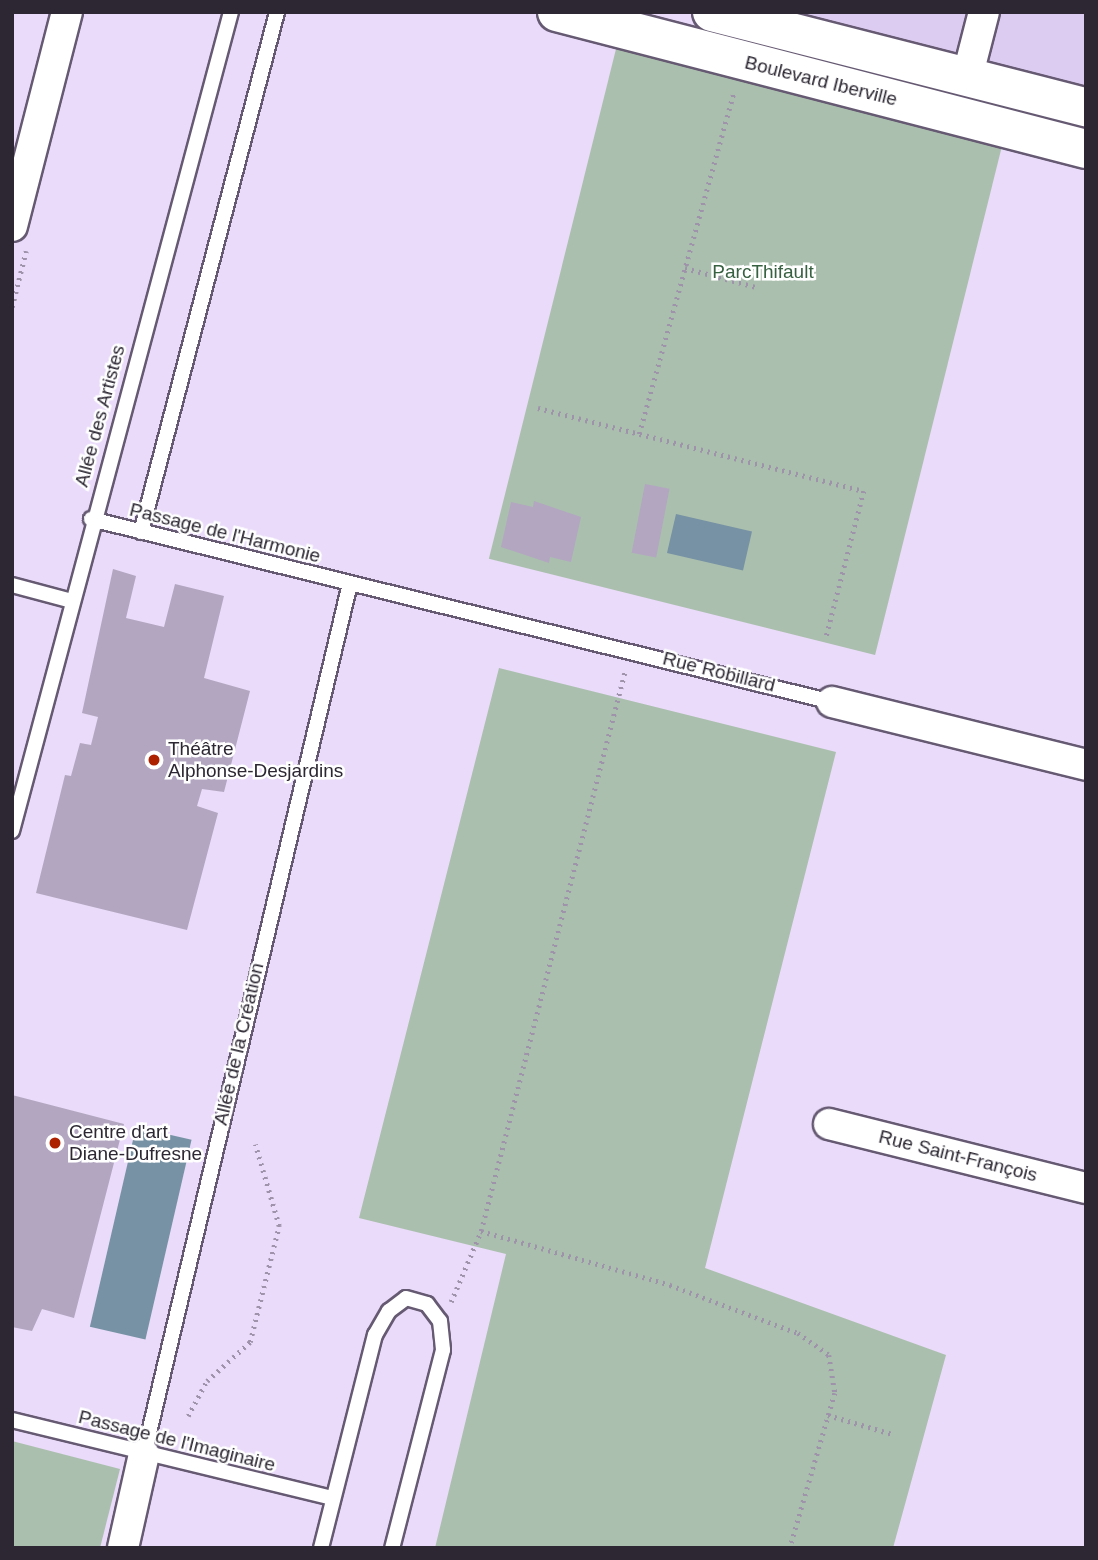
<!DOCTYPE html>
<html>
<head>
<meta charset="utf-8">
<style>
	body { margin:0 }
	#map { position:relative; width:1098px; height:1560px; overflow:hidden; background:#e9dbf9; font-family:Helvetica,sans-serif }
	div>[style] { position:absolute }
	.built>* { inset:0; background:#ddccf1 }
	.green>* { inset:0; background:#abbfae; transform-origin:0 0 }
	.water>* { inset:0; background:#7692a4; transform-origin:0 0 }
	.building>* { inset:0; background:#b2a6c1; transform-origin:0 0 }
	.path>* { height:4.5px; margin-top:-2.25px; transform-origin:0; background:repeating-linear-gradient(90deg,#9e93aa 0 2px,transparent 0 7px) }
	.roads { filter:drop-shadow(2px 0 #665a73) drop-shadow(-2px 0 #665a73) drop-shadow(0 2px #665a73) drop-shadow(0 -2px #665a73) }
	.lane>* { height:14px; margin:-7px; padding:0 7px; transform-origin:7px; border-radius:7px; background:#fff }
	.street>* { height:30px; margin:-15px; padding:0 15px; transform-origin:15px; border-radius:15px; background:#fff }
	.secondary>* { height:38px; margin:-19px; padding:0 19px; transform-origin:19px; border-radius:19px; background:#fff }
	.dots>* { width:19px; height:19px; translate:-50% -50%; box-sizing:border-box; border:4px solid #fff; border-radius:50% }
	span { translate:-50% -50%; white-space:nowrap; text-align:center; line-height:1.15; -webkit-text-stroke:5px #fff; paint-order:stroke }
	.street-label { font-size:19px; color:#2c2732 }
	.park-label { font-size:19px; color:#376141 }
	.poi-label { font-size:19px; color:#2c2732 }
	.left { translate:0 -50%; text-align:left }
	.frame { position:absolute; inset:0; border:14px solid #2c2732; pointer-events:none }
</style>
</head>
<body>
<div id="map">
	<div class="built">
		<div style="clip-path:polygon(708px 12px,1086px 12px,1086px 107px)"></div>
	</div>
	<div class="green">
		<div style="left:621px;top:29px;width:398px;height:546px;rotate:14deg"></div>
		<div style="clip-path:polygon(499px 668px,836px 752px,705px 1268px,946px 1355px,893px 1548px,435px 1548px,506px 1254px,359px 1218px)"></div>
		<div style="clip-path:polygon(12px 1441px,120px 1469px,100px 1548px,12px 1548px)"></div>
	</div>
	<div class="water">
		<div style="left:676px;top:514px;width:78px;height:40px;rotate:13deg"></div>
		<div style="left:136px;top:1127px;width:57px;height:205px;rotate:13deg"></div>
	</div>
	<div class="building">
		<div style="left:645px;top:484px;width:25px;height:70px;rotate:11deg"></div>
		<div style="clip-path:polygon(534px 501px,581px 517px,571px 562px,550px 557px,549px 563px,501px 547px,511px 502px,533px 507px)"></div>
		<div style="clip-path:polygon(113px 569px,136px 576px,126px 618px,164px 627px,175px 584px,224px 596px,204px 678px,250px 691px,224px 792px,202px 789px,197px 806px,218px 813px,187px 930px,36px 893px,65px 775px,71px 776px,80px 743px,91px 745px,98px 717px,82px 713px)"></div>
		<div style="clip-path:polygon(12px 1095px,124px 1124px,74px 1318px,42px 1309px,32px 1331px,12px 1327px)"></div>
	</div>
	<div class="path">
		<div style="left:685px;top:268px;width:73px;rotate:15deg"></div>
		<div style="left:12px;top:307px;width:58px;rotate:-76deg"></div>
		<div style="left:538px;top:408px;width:336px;rotate:14.3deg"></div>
		<div style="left:864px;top:491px;width:152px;rotate:104.5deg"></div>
		<div style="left:639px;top:434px;width:356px;rotate:-74.5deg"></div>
		<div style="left:481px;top:1231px;width:197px;rotate:15.9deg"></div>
		<div style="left:670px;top:1285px;width:137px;rotate:20.6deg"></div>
		<div style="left:798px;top:1333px;width:38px;rotate:35deg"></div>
		<div style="left:829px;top:1355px;width:38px;rotate:81deg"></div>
		<div style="left:835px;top:1393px;width:161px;rotate:106.2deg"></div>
		<div style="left:451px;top:1302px;width:77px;rotate:-67.1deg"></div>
		<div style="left:481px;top:1231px;width:578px;rotate:-75.58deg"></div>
		<div style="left:828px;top:1415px;width:67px;rotate:16.5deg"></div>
		<div style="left:188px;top:1416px;width:40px;rotate:-62deg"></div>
		<div style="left:207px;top:1381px;width:58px;rotate:-42.2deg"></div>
		<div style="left:250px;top:1342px;width:120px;rotate:-76deg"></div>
		<div style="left:279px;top:1226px;width:85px;rotate:-106.3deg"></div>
	</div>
	<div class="roads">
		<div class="lane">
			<div style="left:91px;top:519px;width:763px;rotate:13.87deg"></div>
			<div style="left:141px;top:532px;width:537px;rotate:-75.34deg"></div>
			<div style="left:12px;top:585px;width:62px;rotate:14.9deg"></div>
			<div style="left:12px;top:831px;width:848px;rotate:-75.03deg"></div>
			<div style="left:12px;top:1420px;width:330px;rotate:13.7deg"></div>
			<div style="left:144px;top:1454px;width:895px;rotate:-76.69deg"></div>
			<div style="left:321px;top:1548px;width:220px;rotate:-75.8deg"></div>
			<div style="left:375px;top:1335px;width:28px;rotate:-60deg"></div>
			<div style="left:389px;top:1311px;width:21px;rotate:-37deg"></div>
			<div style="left:406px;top:1298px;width:22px;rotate:16deg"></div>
			<div style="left:427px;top:1304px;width:21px;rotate:53deg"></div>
			<div style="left:440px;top:1321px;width:29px;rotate:84deg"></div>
			<div style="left:443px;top:1350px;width:204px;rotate:104.4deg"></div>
		</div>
		<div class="street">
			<div style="left:967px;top:78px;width:68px;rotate:-75.6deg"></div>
			<div style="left:12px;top:226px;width:221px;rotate:-75.6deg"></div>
			<div style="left:832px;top:702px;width:262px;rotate:13.9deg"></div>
			<div style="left:829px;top:1124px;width:265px;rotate:14deg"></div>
			<div style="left:123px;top:1548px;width:96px;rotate:-77.4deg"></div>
		</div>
		<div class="secondary">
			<div style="left:557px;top:12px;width:546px;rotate:14.52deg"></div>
			<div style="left:712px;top:12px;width:386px;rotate:14.3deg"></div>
		</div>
	</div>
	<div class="dots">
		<div style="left:154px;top:760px;background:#ad2000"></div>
		<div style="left:55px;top:1143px;background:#ad2000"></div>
	</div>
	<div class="street-label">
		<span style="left:821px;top:81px;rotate:14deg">Boulevard Iberville</span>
		<span style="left:100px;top:416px;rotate:-75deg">Allée des Artistes</span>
		<span style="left:225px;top:533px;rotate:14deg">Passage de l'Harmonie</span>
		<span style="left:719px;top:672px;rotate:14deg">Rue Robillard</span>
		<span style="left:239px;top:1044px;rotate:-77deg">Allée de la Création</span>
		<span style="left:958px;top:1156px;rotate:14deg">Rue Saint-François</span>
		<span style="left:177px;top:1441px;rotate:14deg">Passage de l'Imaginaire</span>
	</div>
	<div class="park-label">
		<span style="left:763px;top:272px">ParcThifault</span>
	</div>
	<div class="poi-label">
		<span class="left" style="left:168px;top:760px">Théâtre<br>Alphonse-Desjardins</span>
		<span class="left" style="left:69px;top:1143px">Centre d'art<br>Diane-Dufresne</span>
	</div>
	<div class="frame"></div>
</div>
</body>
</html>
